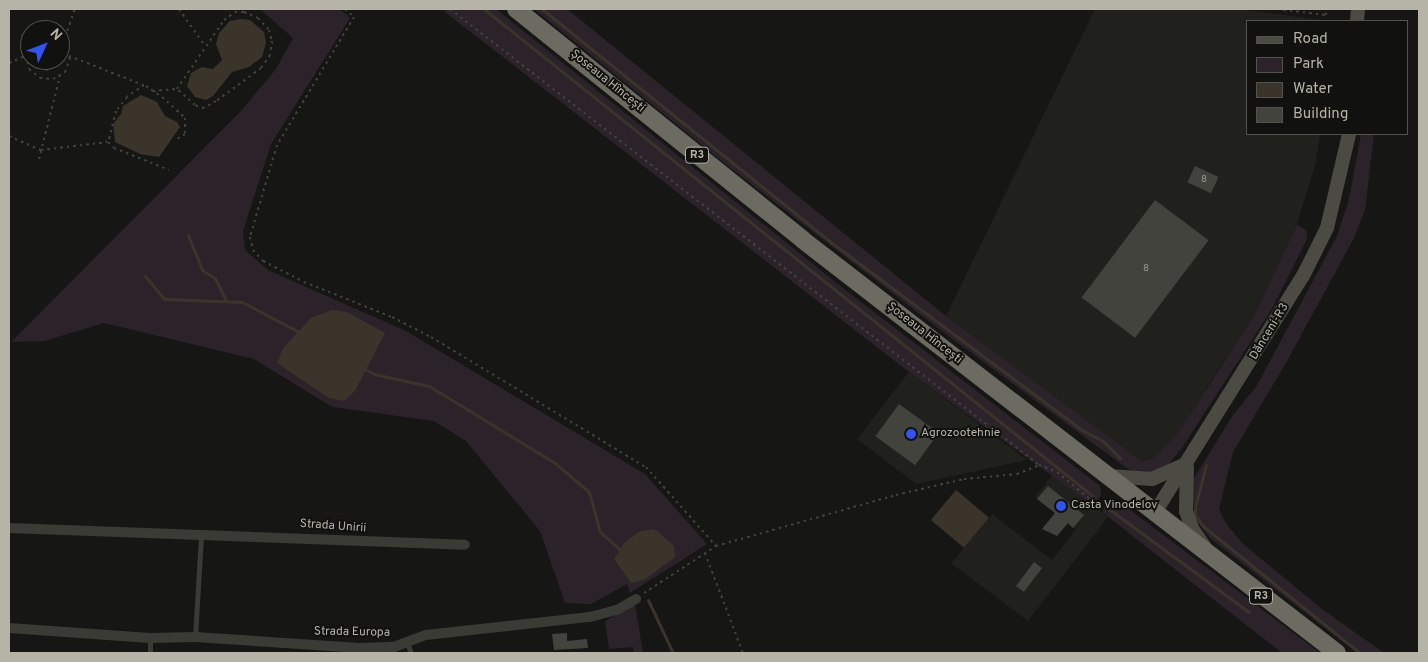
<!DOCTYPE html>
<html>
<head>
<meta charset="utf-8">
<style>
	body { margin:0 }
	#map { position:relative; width:1428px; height:662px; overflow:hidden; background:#161614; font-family:Overpass,sans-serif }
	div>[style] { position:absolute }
	.built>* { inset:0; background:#20201d }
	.green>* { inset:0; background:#2b2329 }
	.water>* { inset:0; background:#3a342b; transform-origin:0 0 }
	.stream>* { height:3px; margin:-1.5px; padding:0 1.5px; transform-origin:1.5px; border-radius:1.5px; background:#3a342b }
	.building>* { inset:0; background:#43433e; transform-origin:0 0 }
	.path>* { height:2px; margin-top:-1px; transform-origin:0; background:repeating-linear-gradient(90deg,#42413b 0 2.5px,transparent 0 6.5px) }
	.lane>* { height:5px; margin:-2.5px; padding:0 2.5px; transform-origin:2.5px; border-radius:2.5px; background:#3b3b35 }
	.street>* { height:10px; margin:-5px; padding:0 5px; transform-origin:5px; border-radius:5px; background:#3b3b35 }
	.secondary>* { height:14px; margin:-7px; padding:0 7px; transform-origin:7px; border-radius:7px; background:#4b4b43 }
	.highway>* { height:18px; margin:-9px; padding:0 9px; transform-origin:9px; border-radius:9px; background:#6c6b61 }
	.dots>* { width:14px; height:14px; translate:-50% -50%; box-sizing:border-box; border:2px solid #11110f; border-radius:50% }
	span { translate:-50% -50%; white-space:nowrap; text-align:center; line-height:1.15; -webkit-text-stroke:4px #11110f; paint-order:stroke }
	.number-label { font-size:10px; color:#99988c }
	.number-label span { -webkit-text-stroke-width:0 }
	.shield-label span { padding:1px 4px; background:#11110f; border:1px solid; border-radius:4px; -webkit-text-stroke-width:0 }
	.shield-label { font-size:11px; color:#b6b4a6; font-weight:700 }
	.street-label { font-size:12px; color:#b6b4a6 }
	.poi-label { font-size:12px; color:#b6b4a6 }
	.left { translate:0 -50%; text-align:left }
	.frame { position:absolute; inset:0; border:10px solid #b6b4a6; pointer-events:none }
	.legend { position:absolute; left:1246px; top:20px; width:162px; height:115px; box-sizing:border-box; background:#11110f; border:1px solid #53524b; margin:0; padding:6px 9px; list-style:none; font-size:15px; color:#b6b4a6 }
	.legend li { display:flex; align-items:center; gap:10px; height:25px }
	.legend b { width:25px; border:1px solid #53524b }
	.north { position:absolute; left:20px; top:20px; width:50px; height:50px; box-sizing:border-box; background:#11110f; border:1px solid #53524b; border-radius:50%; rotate:47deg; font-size:14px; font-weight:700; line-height:20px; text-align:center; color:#b6b4a6 }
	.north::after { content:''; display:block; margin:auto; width:18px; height:22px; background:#3253f0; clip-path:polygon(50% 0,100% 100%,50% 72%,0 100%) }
</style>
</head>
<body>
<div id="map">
	<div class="built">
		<div style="clip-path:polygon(1095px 9px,1237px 9px,1329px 21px,1247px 21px,1247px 134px,1320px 134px,1316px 162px,1293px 237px,1255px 314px,1176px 435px,1154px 458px,1142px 461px,946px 316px)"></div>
		<div style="clip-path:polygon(909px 372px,1027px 460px,916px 484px,857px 439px)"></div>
		<div style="clip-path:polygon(1053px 474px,1108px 517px,1028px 621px,951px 563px,964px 548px,931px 520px,956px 490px,989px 518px,992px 514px,1052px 560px,1076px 529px,1035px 497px)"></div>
	</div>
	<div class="green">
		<div style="clip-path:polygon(260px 9px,340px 9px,350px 18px,271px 144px,243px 231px,245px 250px,268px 270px,406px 331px,645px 474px,707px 544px,630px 593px,627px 584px,591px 604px,565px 603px,540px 531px,466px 441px,434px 421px,332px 407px,254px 359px,104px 323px,44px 341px,11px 342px,240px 112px,276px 69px,293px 38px)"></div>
		<div style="clip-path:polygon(441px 9px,496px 9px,839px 285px,1100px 486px,1101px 495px,1094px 506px,909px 372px)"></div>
		<div style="clip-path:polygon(534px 9px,567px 9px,946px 316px,1142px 461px,1154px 458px,1176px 435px,1221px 367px,1255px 314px,1297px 225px,1306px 230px,1307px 239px,1272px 309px,1182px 448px,1168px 465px,1154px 472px,1139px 474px,1125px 467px,939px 329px,729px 167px)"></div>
		<div style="clip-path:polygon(1361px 134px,1374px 134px,1365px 210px,1354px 238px,1287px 361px,1233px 452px,1219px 509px,1225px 522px,1242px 543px,1322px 609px,1384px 653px,1357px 653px,1210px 538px,1198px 523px,1192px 497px,1194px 478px,1233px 415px,1256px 387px,1337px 236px,1349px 199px)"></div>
		<div style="clip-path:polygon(1109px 500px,1117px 500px,1320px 653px,1282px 653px,1102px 512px)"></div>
		<div style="clip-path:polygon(635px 604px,643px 653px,634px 653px,633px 647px,609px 649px,605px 621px)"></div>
	</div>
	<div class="water">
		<div style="clip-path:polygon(241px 19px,250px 20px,264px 32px,266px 43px,262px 57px,249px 67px,232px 72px,213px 96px,206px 100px,195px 97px,187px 86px,191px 73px,202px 67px,213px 69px,222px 60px,216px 44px,219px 33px,230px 21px)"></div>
		<div style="clip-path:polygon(141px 95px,157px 102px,165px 116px,177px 122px,180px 127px,159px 157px,140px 154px,115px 142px,113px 124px,121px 114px,123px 106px)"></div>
		<div style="clip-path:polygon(332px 310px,347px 312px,385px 333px,355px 391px,344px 401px,329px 398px,277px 363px,283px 348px,311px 318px)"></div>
		<div style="left:956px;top:490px;width:43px;height:39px;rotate:40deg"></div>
		<div style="clip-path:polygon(655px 529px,674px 546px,675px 557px,644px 580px,631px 583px,614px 559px,624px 543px,640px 531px)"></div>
	</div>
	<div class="stream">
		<div style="left:484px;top:9px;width:781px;rotate:38.66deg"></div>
		<div style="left:542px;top:9px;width:373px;rotate:38.9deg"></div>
		<div style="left:832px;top:243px;width:312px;rotate:36.8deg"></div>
		<div style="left:1082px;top:430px;width:24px;rotate:28deg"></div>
		<div style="left:1103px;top:441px;width:24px;rotate:45deg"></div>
		<div style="left:188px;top:235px;width:38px;rotate:68deg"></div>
		<div style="left:202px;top:270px;width:15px;rotate:32deg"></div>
		<div style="left:215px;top:278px;width:25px;rotate:64deg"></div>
		<div style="left:145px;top:276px;width:30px;rotate:50deg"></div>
		<div style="left:164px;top:299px;width:78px;rotate:2.2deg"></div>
		<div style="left:242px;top:302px;width:67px;rotate:27.7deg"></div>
		<div style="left:363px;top:368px;width:13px;rotate:29deg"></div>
		<div style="left:374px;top:374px;width:56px;rotate:12.3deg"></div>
		<div style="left:429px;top:386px;width:148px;rotate:31.4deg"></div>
		<div style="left:555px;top:463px;width:45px;rotate:40.5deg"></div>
		<div style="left:589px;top:492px;width:41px;rotate:74.6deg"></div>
		<div style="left:600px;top:532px;width:29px;rotate:41deg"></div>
		<div style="left:1206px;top:465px;width:43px;rotate:104.7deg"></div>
		<div style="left:1195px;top:507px;width:8px;rotate:90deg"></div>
		<div style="left:1195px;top:515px;width:14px;rotate:54deg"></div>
		<div style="left:1203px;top:526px;width:202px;rotate:39deg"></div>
		<div style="left:1105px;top:506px;width:179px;rotate:36.4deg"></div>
		<div style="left:648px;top:600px;width:59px;rotate:64.7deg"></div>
	</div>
	<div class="building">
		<div style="clip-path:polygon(30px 60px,66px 60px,47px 71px)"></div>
		<div style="left:1195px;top:166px;width:26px;height:18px;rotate:25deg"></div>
		<div style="left:1155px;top:200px;width:67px;height:122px;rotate:37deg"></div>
		<div style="left:899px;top:404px;width:49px;height:40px;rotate:36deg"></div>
		<div style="clip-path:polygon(1048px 486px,1084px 515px,1073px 528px,1068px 523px,1057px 536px,1042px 529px,1055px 513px,1037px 499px)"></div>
		<div style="left:1034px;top:562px;width:10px;height:30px;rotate:37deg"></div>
		<div style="clip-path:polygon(567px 633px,567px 641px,587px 639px,588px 648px,554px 650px,552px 634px)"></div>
	</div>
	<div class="path">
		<div style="left:179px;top:9px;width:45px;rotate:54.9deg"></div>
		<div style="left:345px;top:9px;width:12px;rotate:42deg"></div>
		<div style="left:354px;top:17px;width:149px;rotate:121deg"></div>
		<div style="left:277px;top:145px;width:96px;rotate:106.4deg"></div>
		<div style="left:250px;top:237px;width:13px;rotate:77deg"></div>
		<div style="left:253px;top:250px;width:15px;rotate:48deg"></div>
		<div style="left:263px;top:261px;width:46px;rotate:27.1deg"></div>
		<div style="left:304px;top:282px;width:95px;rotate:21.7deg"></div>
		<div style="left:392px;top:317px;width:44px;rotate:27.1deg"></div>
		<div style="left:431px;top:337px;width:251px;rotate:31.2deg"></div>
		<div style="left:646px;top:467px;width:106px;rotate:48.5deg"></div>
		<div style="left:450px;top:9px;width:745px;rotate:37.75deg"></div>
		<div style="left:1039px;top:465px;width:19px;rotate:21deg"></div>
		<div style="left:1057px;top:472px;width:53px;rotate:39.7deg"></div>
		<div style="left:1277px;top:9px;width:49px;rotate:7deg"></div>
		<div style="left:1326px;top:15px;width:6px;rotate:-81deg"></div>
		<div style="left:63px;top:43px;width:36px;rotate:-71deg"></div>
		<div style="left:30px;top:46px;width:9px;rotate:108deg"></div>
		<div style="left:27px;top:55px;width:14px;rotate:82deg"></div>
		<div style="left:29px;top:69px;width:14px;rotate:39deg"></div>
		<div style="left:40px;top:78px;width:13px;rotate:4deg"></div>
		<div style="left:53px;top:79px;width:14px;rotate:-30deg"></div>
		<div style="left:65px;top:72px;width:14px;rotate:-69deg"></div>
		<div style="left:70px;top:59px;width:21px;rotate:-118deg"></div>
		<div style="left:69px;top:56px;width:83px;rotate:21.3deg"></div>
		<div style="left:146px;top:86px;width:19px;rotate:35deg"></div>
		<div style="left:162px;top:97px;width:31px;rotate:42deg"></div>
		<div style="left:185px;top:118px;width:16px;rotate:90deg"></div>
		<div style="left:185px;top:134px;width:9px;rotate:148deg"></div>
		<div style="left:9px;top:63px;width:20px;rotate:-24deg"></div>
		<div style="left:144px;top:85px;width:21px;rotate:145deg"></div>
		<div style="left:127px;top:97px;width:18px;rotate:128deg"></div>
		<div style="left:116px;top:111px;width:32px;rotate:104deg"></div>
		<div style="left:108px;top:142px;width:8px;rotate:45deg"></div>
		<div style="left:114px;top:148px;width:59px;rotate:21.8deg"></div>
		<div style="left:153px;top:91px;width:24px;rotate:-5deg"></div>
		<div style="left:177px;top:89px;width:83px;rotate:-55.7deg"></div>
		<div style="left:224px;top:20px;width:14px;rotate:-36deg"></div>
		<div style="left:235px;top:12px;width:9px"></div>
		<div style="left:244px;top:12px;width:15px;rotate:23deg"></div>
		<div style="left:258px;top:18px;width:16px;rotate:47deg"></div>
		<div style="left:269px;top:30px;width:11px;rotate:75deg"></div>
		<div style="left:272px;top:41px;width:14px;rotate:98deg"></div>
		<div style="left:270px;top:55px;width:16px;rotate:125deg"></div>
		<div style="left:261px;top:68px;width:56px;rotate:143.7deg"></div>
		<div style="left:216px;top:101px;width:14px;rotate:150deg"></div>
		<div style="left:204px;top:108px;width:9px;rotate:-162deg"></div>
		<div style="left:195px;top:105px;width:24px;rotate:-138deg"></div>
		<div style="left:9px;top:136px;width:35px;rotate:24deg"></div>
		<div style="left:41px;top:150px;width:67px;rotate:-6.8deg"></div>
		<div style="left:39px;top:159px;width:86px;rotate:-75.8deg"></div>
		<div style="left:705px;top:553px;width:107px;rotate:69.2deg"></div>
		<div style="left:644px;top:593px;width:86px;rotate:-33.1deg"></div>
		<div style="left:716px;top:546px;width:187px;rotate:-15.8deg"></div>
		<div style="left:896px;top:495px;width:70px;rotate:-13.2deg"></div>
		<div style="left:964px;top:479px;width:53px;rotate:-5.4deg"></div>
		<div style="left:1017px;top:474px;width:24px;rotate:-22deg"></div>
	</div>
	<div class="lane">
		<div style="left:195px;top:637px;width:100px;rotate:-86.6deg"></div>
		<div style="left:407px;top:643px;width:11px;rotate:68deg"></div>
		<div style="left:150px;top:653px;width:15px;rotate:-90deg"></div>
	</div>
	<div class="street">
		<div style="left:9px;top:528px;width:456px;rotate:2.1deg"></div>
		<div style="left:9px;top:628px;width:141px;rotate:4.1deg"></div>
		<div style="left:150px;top:638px;width:45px;rotate:-1.3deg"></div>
		<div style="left:195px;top:637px;width:165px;rotate:3.8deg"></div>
		<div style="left:360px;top:648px;width:34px;rotate:-2deg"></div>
		<div style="left:394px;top:647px;width:34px;rotate:-21deg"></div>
		<div style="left:426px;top:635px;width:165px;rotate:-6.3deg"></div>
		<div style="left:590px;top:617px;width:28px;rotate:-15deg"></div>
		<div style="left:617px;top:610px;width:22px;rotate:-30deg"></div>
	</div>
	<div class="secondary">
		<div style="left:1357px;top:21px;width:12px;rotate:-85deg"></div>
		<div style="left:1187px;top:466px;width:45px;rotate:91.3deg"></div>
		<div style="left:1186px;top:511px;width:20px;rotate:70deg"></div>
		<div style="left:1193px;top:530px;width:21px;rotate:55deg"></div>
		<div style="left:1110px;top:476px;width:42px;rotate:4.1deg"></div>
		<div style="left:1152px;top:479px;width:36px;rotate:-24deg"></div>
		<div style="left:1154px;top:514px;width:281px;rotate:-58deg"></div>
		<div style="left:1303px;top:276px;width:54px;rotate:-63.4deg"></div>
		<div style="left:1327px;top:228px;width:97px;rotate:-76.8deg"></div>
	</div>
	<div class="highway">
		<div style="left:516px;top:9px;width:368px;rotate:38.8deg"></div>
		<div style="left:803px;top:240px;width:675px;rotate:37.72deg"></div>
	</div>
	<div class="dots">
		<div style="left:911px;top:434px;background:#3253f0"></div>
		<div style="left:1061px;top:506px;background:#3253f0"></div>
	</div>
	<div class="number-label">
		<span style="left:1204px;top:180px">8</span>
		<span style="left:1146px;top:269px">8</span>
	</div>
	<div class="shield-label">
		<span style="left:697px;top:155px">R3</span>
		<span style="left:1261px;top:596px">R3</span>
	</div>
	<div class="street-label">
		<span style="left:607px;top:82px;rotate:39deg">Șoseaua Hîncești</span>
		<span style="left:1270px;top:332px;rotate:-59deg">Dănceni-R3</span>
		<span style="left:924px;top:334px;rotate:38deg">Șoseaua Hîncești</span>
		<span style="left:333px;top:527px;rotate:4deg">Strada Unirii</span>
		<span style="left:352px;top:633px;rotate:1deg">Strada Europa</span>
	</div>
	<div class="poi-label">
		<span class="left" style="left:921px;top:434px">Agrozootehnie</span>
		<span class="left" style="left:1071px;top:506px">Casta Vinodelov</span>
	</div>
	<div class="frame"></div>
	<ul class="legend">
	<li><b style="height:6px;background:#4b4b43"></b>Road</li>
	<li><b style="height:14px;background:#2b2329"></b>Park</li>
	<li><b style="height:14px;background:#3a342b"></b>Water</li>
	<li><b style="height:14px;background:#43433e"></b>Building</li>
	</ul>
	<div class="north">N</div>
</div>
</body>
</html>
